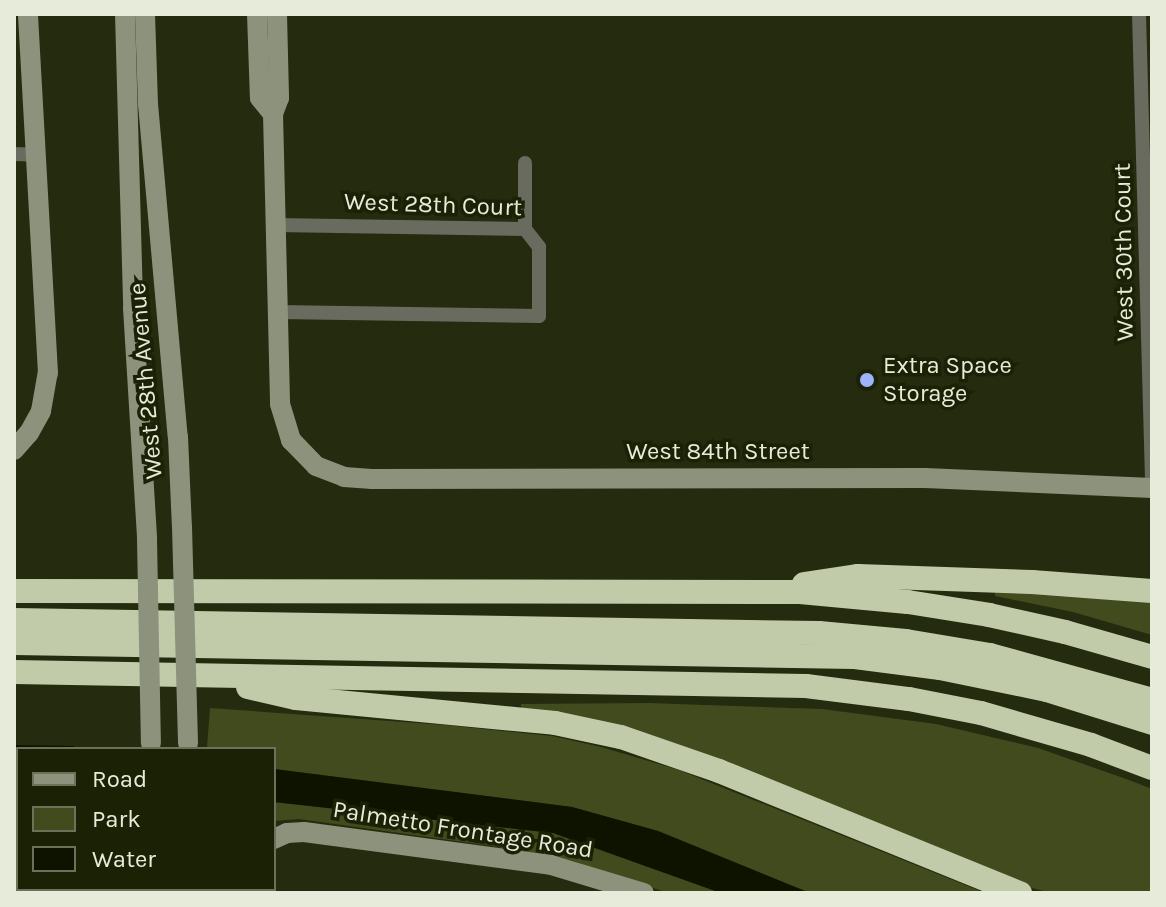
<!DOCTYPE html>
<html>
<head>
<meta charset="utf-8">
<style>
	body { margin:0 }
	#map { position:relative; width:1166px; height:907px; overflow:hidden; background:#242b0e; font-family:Karla,sans-serif }
	div>[style] { position:absolute }
	.green>* { inset:0; background:#424b1d }
	.water>* { inset:0; background:#0e1300 }
	.street>* { height:14px; margin:-7px; padding:0 7px; transform-origin:7px; border-radius:7px; background:#686b5e }
	.secondary>* { height:20px; margin:-10px; padding:0 10px; transform-origin:10px; border-radius:10px; background:#8c927c }
	.highway>* { height:24px; margin:-12px; padding:0 12px; transform-origin:12px; border-radius:12px; background:#c1cba9 }
	.secondary-bridge>* { height:20px; margin:-10px; padding:0 10px; transform-origin:10px; border-radius:10px; background:#8c927c }
	.dots>* { width:22px; height:22px; translate:-50% -50%; box-sizing:border-box; border:4px solid #1b2105; border-radius:50% }
	span { translate:-50% -50%; white-space:nowrap; text-align:center; line-height:1.15; -webkit-text-stroke:7px #1b2105; paint-order:stroke }
	.street-label { font-size:24px; color:#e6ebda }
	.poi-label { font-size:24px; color:#e6ebda }
	.left { translate:0 -50%; text-align:left }
	.frame { position:absolute; inset:0; border:16px solid #e6ebda; pointer-events:none }
	.legend { position:absolute; left:16px; top:747px; width:260px; height:144px; box-sizing:border-box; background:#1b2105; border:2px solid #6c725a; margin:0; padding:10px 14px; list-style:none; font-size:24px; color:#e6ebda }
	.legend li { display:flex; align-items:center; gap:16px; height:40px }
	.legend b { width:40px; border:2px solid #6c725a }
</style>
</head>
<body>
<div id="map">
	<div class="green">
		<div style="clip-path:polygon(995px 589px,1152px 602px,1152px 635px,1073px 612px,995px 596px)"></div>
		<div style="clip-path:polygon(648px 703px,822px 709px,936px 724px,1038px 748px,1129px 780px,1152px 789px,1152px 893px,1051px 893px,1021px 885px,521px 709px,521px 704px)"></div>
		<div style="clip-path:polygon(210px 708px,445px 725px,552px 736px,601px 747px,679px 770px,985px 893px,810px 893px,658px 831px,572px 807px,274px 769px,274px 749px,207px 747px)"></div>
		<div style="clip-path:polygon(274px 802px,553px 833px,721px 893px,668px 893px,570px 860px,492px 846px,299px 819px,274px 821px)"></div>
	</div>
	<div class="water">
		<div style="clip-path:polygon(14px 745px,73px 746px,79px 749px,18px 749px,18px 786px,14px 786px)"></div>
		<div style="clip-path:polygon(274px 769px,572px 807px,658px 831px,810px 893px,721px 893px,553px 833px,274px 802px)"></div>
	</div>
	<div class="street">
		<div style="left:1139px;top:14px;width:474px;rotate:88.4deg"></div>
		<div style="left:14px;top:154px;width:23px;rotate:2deg"></div>
		<div style="left:276px;top:225px;width:249px;rotate:0.9deg"></div>
		<div style="left:525px;top:229px;width:23px;rotate:52deg"></div>
		<div style="left:539px;top:247px;width:69px;rotate:90deg"></div>
		<div style="left:539px;top:316px;width:261px;rotate:-179.1deg"></div>
		<div style="left:525px;top:229px;width:66px;rotate:-90deg"></div>
		<div style="left:14px;top:811px;width:4px"></div>
		<div style="left:63px;top:889px;width:4px;rotate:90deg"></div>
	</div>
	<div class="secondary">
		<div style="left:125px;top:14px;width:294px;rotate:88.4deg"></div>
		<div style="left:133px;top:308px;width:231px;rotate:86.5deg"></div>
		<div style="left:145px;top:14px;width:90px;rotate:88.1deg"></div>
		<div style="left:148px;top:104px;width:334px;rotate:84.9deg"></div>
		<div style="left:178px;top:437px;width:90px;rotate:87.5deg"></div>
		<div style="left:257px;top:14px;width:84px;rotate:88deg"></div>
		<div style="left:260px;top:98px;width:21px;rotate:51deg"></div>
		<div style="left:277px;top:14px;width:84px;rotate:88.6deg"></div>
		<div style="left:279px;top:98px;width:17px;rotate:111deg"></div>
		<div style="left:273px;top:114px;width:290px;rotate:88.6deg"></div>
		<div style="left:280px;top:404px;width:38px;rotate:73deg"></div>
		<div style="left:291px;top:440px;width:36px;rotate:46deg"></div>
		<div style="left:316px;top:466px;width:30px;rotate:21deg"></div>
		<div style="left:344px;top:477px;width:28px;rotate:4deg"></div>
		<div style="left:372px;top:479px;width:553px;rotate:-0.1deg"></div>
		<div style="left:925px;top:478px;width:227px;rotate:2.5deg"></div>
		<div style="left:14px;top:450px;width:23px;rotate:-49deg"></div>
		<div style="left:29px;top:433px;width:25px;rotate:-61deg"></div>
		<div style="left:41px;top:411px;width:39px;rotate:-80deg"></div>
		<div style="left:48px;top:373px;width:360px;rotate:-93.2deg"></div>
		<div style="left:274px;top:839px;width:14px;rotate:-25deg"></div>
		<div style="left:287px;top:833px;width:17px;rotate:-3deg"></div>
		<div style="left:304px;top:832px;width:249px;rotate:7.6deg"></div>
		<div style="left:551px;top:865px;width:97px;rotate:16.8deg"></div>
		<div style="left:155px;top:889px;width:4px;rotate:90deg"></div>
		<div style="left:191px;top:889px;width:4px;rotate:90deg"></div>
		<div style="left:262px;top:889px;width:4px;rotate:76deg"></div>
	</div>
	<div class="highway">
		<div style="left:804px;top:584px;width:55px;rotate:-8.4deg"></div>
		<div style="left:858px;top:576px;width:174px;rotate:2deg"></div>
		<div style="left:1032px;top:582px;width:120px;rotate:4.3deg"></div>
		<div style="left:14px;top:591px;width:786px;rotate:0.07deg"></div>
		<div style="left:800px;top:592px;width:108px;rotate:5.3deg"></div>
		<div style="left:908px;top:602px;width:82px;rotate:9.1deg"></div>
		<div style="left:989px;top:615px;width:78px;rotate:12.6deg"></div>
		<div style="left:1065px;top:632px;width:91px;rotate:16deg"></div>
		<div style="left:14px;top:620px;width:805px;rotate:0.93deg"></div>
		<div style="left:819px;top:633px;width:87px;rotate:5.3deg"></div>
		<div style="left:906px;top:641px;width:85px;rotate:9.5deg"></div>
		<div style="left:990px;top:655px;width:168px;rotate:15.5deg"></div>
		<div style="left:14px;top:643px;width:841px;rotate:0.95deg"></div>
		<div style="left:855px;top:657px;width:86px;rotate:7.4deg"></div>
		<div style="left:940px;top:668px;width:109px;rotate:11.6deg"></div>
		<div style="left:1047px;top:690px;width:110px;rotate:17.4deg"></div>
		<div style="left:14px;top:672px;width:792px;rotate:1.01deg"></div>
		<div style="left:806px;top:686px;width:104px;rotate:7.2deg"></div>
		<div style="left:909px;top:699px;width:73px;rotate:11deg"></div>
		<div style="left:981px;top:713px;width:115px;rotate:16.2deg"></div>
		<div style="left:1091px;top:745px;width:65px;rotate:20.7deg"></div>
		<div style="left:248px;top:687px;width:49px;rotate:12.9deg"></div>
		<div style="left:296px;top:698px;width:260px;rotate:5.5deg"></div>
		<div style="left:555px;top:723px;width:67px;rotate:12deg"></div>
		<div style="left:621px;top:737px;width:104px;rotate:19.1deg"></div>
		<div style="left:719px;top:771px;width:325px;rotate:22.1deg"></div>
	</div>
	<div class="secondary-bridge">
		<div style="left:182px;top:527px;width:216px;rotate:88.4deg"></div>
		<div style="left:147px;top:539px;width:204px;rotate:88.9deg"></div>
	</div>
	<div class="dots">
		<div style="left:867px;top:380px;background:#9cb4fd"></div>
	</div>
	<div class="street-label">
		<span style="left:433px;top:205px;rotate:2deg">West 28th Court</span>
		<span style="left:1124px;top:252px;rotate:-91deg">West 30th Court</span>
		<span style="left:146px;top:381px;rotate:-95deg">West 28th Avenue</span>
		<span style="left:718px;top:452px">West 84th Street</span>
		<span style="left:463px;top:830px;rotate:9deg">Palmetto Frontage Road</span>
	</div>
	<div class="poi-label">
		<span class="left" style="left:883px;top:380px">Extra Space<br>Storage</span>
	</div>
	<div class="frame"></div>
	<ul class="legend">
	<li><b style="height:10px;background:#8c927c"></b>Road</li>
	<li><b style="height:22px;background:#424b1d"></b>Park</li>
	<li><b style="height:22px;background:#0e1300"></b>Water</li>
	</ul>
</div>
</body>
</html>
